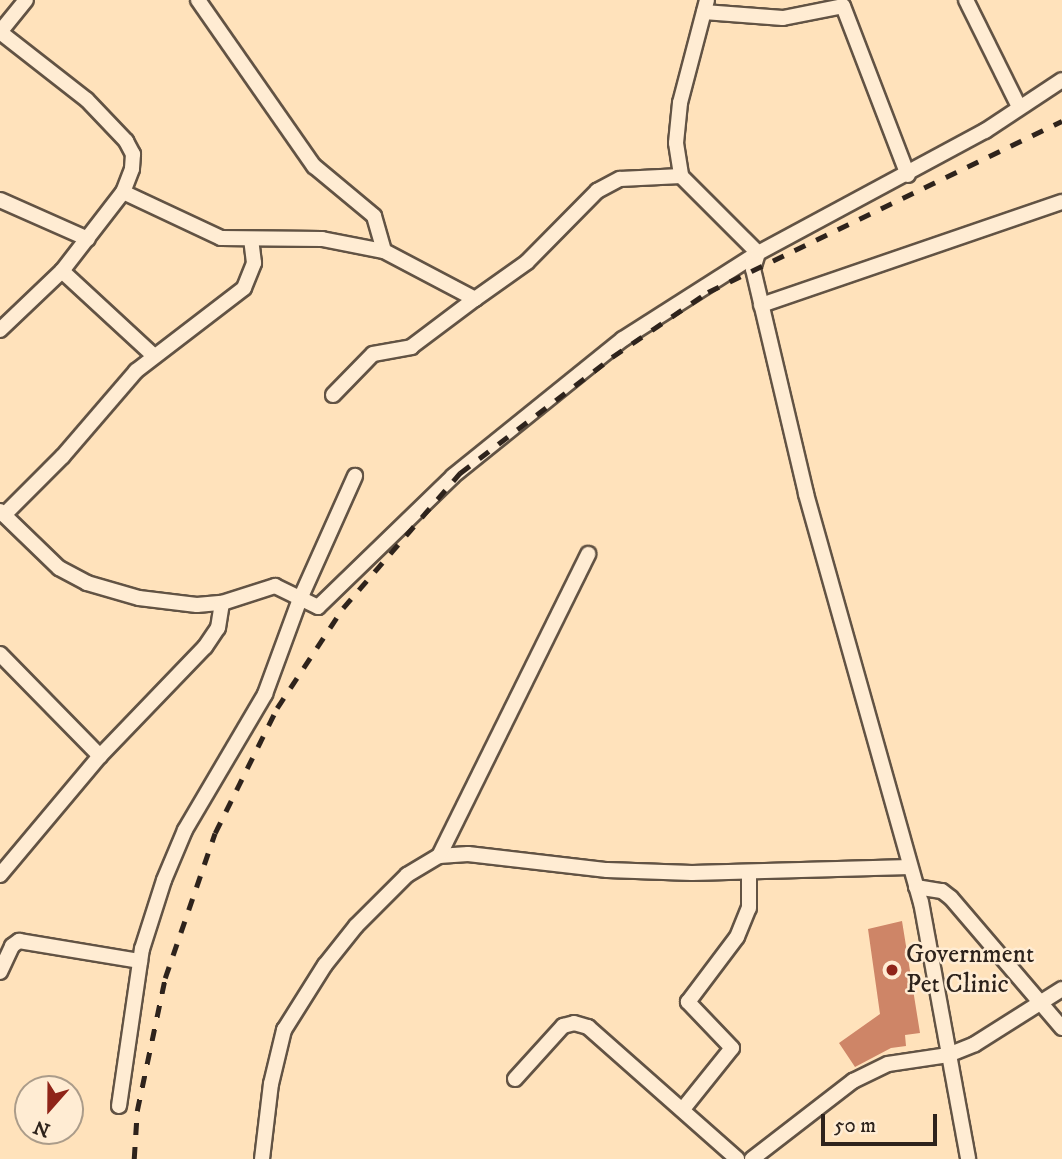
<!DOCTYPE html>
<html>
<head>
<meta charset="utf-8">
<style>
	body { margin:0 }
	#map { position:relative; width:1062px; height:1159px; overflow:hidden; background:#ffe2bb; font-family:"IM FELL DW Pica",serif }
	div>[style] { position:absolute }
	.building>* { inset:0; background:#ce8567 }
	.roads { filter:drop-shadow(2px 0 #625344) drop-shadow(-2px 0 #625344) drop-shadow(0 2px #625344) drop-shadow(0 -2px #625344) }
	.minor>* { height:14px; margin:-7px; padding:0 7px; transform-origin:7px; border-radius:7px; background:#ffecd3 }
	.rail>* { height:4.5px; margin-top:-2.25px; transform-origin:0; background:repeating-linear-gradient(90deg,#2e231c 0 12px,transparent 0 24px) }
	.dots>* { width:19px; height:19px; translate:-50% -50%; box-sizing:border-box; border:4px solid #ffecd3; border-radius:50% }
	span { translate:-50% -50%; white-space:nowrap; text-align:center; line-height:1.15; -webkit-text-stroke:5px #ffecd3; paint-order:stroke }
	.poi-label { font-size:26px; color:#2e231c }
	.left { translate:0 -50%; text-align:left }
	.north { position:absolute; left:14px; top:1075px; width:70px; height:70px; box-sizing:border-box; background:#ffecd3; border:2px solid #ab9c8a; border-radius:50%; rotate:201deg; font-size:19px; font-weight:700; line-height:28px; text-align:center; color:#2e231c }
	.north::after { content:''; display:block; margin:auto; width:24px; height:32px; background:#8f2418; clip-path:polygon(50% 0,100% 100%,50% 72%,0 100%) }
	.scale { position:absolute; left:821px; top:1114px; width:116px; height:32px; box-sizing:border-box; border:4px solid #2e231c; border-top:0; padding-left:9px; font-size:21px; line-height:24px; white-space:nowrap; color:#2e231c; -webkit-text-stroke:5px #ffecd3; paint-order:stroke }
</style>
</head>
<body>
<div id="map">
	<div class="building">
		<div style="clip-path:polygon(902px 921px,920px 1033px,905px 1035px,906px 1046px,891px 1048px,855px 1067px,839px 1043px,880px 1014px,868px 929px)"></div>
	</div>
	<div class="roads">
		<div class="minor">
			<div style="left:198px;top:0;width:203px;rotate:55.1deg"></div>
			<div style="left:314px;top:166px;width:78px;rotate:39.8deg"></div>
			<div style="left:374px;top:216px;width:36px;rotate:74deg"></div>
			<div style="left:707px;top:0;width:106px;rotate:104.7deg"></div>
			<div style="left:680px;top:103px;width:40px;rotate:95.7deg"></div>
			<div style="left:676px;top:143px;width:33px;rotate:81deg"></div>
			<div style="left:681px;top:176px;width:109px;rotate:45deg"></div>
			<div style="left:758px;top:253px;width:17px;rotate:107deg"></div>
			<div style="left:753px;top:269px;width:231px;rotate:76.7deg"></div>
			<div style="left:806px;top:494px;width:424px;rotate:74.3deg"></div>
			<div style="left:921px;top:902px;width:261px;rotate:79.6deg"></div>
			<div style="left:966px;top:0;width:119px;rotate:63.6deg"></div>
			<div style="left:704px;top:12px;width:79px;rotate:4.3deg"></div>
			<div style="left:783px;top:18px;width:61px;rotate:-11.3deg"></div>
			<div style="left:843px;top:6px;width:181px;rotate:69deg"></div>
			<div style="left:0;top:32px;width:110px;rotate:38deg"></div>
			<div style="left:87px;top:100px;width:57px;rotate:46.4deg"></div>
			<div style="left:126px;top:141px;width:15px;rotate:62deg"></div>
			<div style="left:133px;top:154px;width:15px;rotate:94deg"></div>
			<div style="left:132px;top:169px;width:25px;rotate:111deg"></div>
			<div style="left:0;top:32px;width:41px;rotate:-50.9deg"></div>
			<div style="left:0;top:200px;width:96px;rotate:23.9deg"></div>
			<div style="left:62px;top:271px;width:124px;rotate:42.7deg"></div>
			<div style="left:761px;top:305px;width:318px;rotate:-18.9deg"></div>
			<div style="left:0;top:330px;width:86px;rotate:-43.6deg"></div>
			<div style="left:62px;top:271px;width:100px;rotate:-52.3deg"></div>
			<div style="left:123px;top:192px;width:108px;rotate:25.1deg"></div>
			<div style="left:221px;top:238px;width:101px;rotate:0.6deg"></div>
			<div style="left:322px;top:239px;width:63px;rotate:11deg"></div>
			<div style="left:384px;top:251px;width:103px;rotate:27.8deg"></div>
			<div style="left:475px;top:299px;width:64px;rotate:-35.4deg"></div>
			<div style="left:527px;top:262px;width:100px;rotate:-45.4deg"></div>
			<div style="left:597px;top:191px;width:26px;rotate:-28deg"></div>
			<div style="left:620px;top:179px;width:61px;rotate:-2.8deg"></div>
			<div style="left:333px;top:395px;width:57px;rotate:-45.7deg"></div>
			<div style="left:373px;top:354px;width:39px;rotate:-10deg"></div>
			<div style="left:411px;top:347px;width:80px;rotate:-36.9deg"></div>
			<div style="left:0;top:511px;width:82px;rotate:44deg"></div>
			<div style="left:59px;top:568px;width:32px;rotate:28deg"></div>
			<div style="left:87px;top:583px;width:54px;rotate:16.1deg"></div>
			<div style="left:139px;top:598px;width:58px;rotate:6.9deg"></div>
			<div style="left:197px;top:605px;width:25px;rotate:-5deg"></div>
			<div style="left:222px;top:603px;width:56px;rotate:-17.8deg"></div>
			<div style="left:275px;top:586px;width:48px;rotate:26deg"></div>
			<div style="left:318px;top:607px;width:188px;rotate:-44.1deg"></div>
			<div style="left:453px;top:476px;width:218px;rotate:-38.9deg"></div>
			<div style="left:623px;top:339px;width:160px;rotate:-32.5deg"></div>
			<div style="left:758px;top:253px;width:258px;rotate:-28.3deg"></div>
			<div style="left:985px;top:131px;width:92px;rotate:-33.5deg"></div>
			<div style="left:4px;top:515px;width:83px;rotate:-45deg"></div>
			<div style="left:63px;top:456px;width:112px;rotate:-49.3deg"></div>
			<div style="left:136px;top:371px;width:136px;rotate:-37.5deg"></div>
			<div style="left:244px;top:288px;width:27px;rotate:-68deg"></div>
			<div style="left:254px;top:263px;width:23px;rotate:-97deg"></div>
			<div style="left:0;top:654px;width:143px;rotate:45.6deg"></div>
			<div style="left:439px;top:856px;width:29px;rotate:-4deg"></div>
			<div style="left:468px;top:854px;width:140px;rotate:6.6deg"></div>
			<div style="left:607px;top:870px;width:85px;rotate:2deg"></div>
			<div style="left:692px;top:873px;width:218px;rotate:-1.6deg"></div>
			<div style="left:0;top:875px;width:155px;rotate:-50deg"></div>
			<div style="left:100px;top:756px;width:151px;rotate:-46.1deg"></div>
			<div style="left:205px;top:647px;width:23px;rotate:-56deg"></div>
			<div style="left:218px;top:628px;width:25px;rotate:-81deg"></div>
			<div style="left:916px;top:887px;width:26px;rotate:9deg"></div>
			<div style="left:942px;top:891px;width:11px;rotate:38deg"></div>
			<div style="left:951px;top:898px;width:171px;rotate:49.5deg"></div>
			<div style="left:0;top:972px;width:29px;rotate:-65deg"></div>
			<div style="left:12px;top:946px;width:9px;rotate:-36deg"></div>
			<div style="left:19px;top:941px;width:123px;rotate:9.4deg"></div>
			<div style="left:515px;top:1079px;width:72px;rotate:-47.8deg"></div>
			<div style="left:563px;top:1026px;width:11px;rotate:-15deg"></div>
			<div style="left:574px;top:1023px;width:15px;rotate:16deg"></div>
			<div style="left:588px;top:1027px;width:199px;rotate:41.5deg"></div>
			<div style="left:119px;top:1106px;width:159px;rotate:-81.7deg"></div>
			<div style="left:142px;top:949px;width:72px;rotate:-72.3deg"></div>
			<div style="left:164px;top:880px;width:54px;rotate:-67.2deg"></div>
			<div style="left:185px;top:830px;width:158px;rotate:-59.5deg"></div>
			<div style="left:265px;top:694px;width:101px;rotate:-69.8deg"></div>
			<div style="left:300px;top:599px;width:135px;rotate:-65.9deg"></div>
			<div style="left:683px;top:1109px;width:78px;rotate:-51.2deg"></div>
			<div style="left:732px;top:1048px;width:64px;rotate:-133.7deg"></div>
			<div style="left:688px;top:1002px;width:81px;rotate:-53deg"></div>
			<div style="left:737px;top:937px;width:31px;rotate:-68deg"></div>
			<div style="left:749px;top:908px;width:35px;rotate:-90deg"></div>
			<div style="left:262px;top:1159px;width:76px;rotate:-83.2deg"></div>
			<div style="left:271px;top:1084px;width:56px;rotate:-76.5deg"></div>
			<div style="left:284px;top:1030px;width:77px;rotate:-57.8deg"></div>
			<div style="left:325px;top:965px;width:50px;rotate:-51.5deg"></div>
			<div style="left:356px;top:926px;width:72px;rotate:-45deg"></div>
			<div style="left:407px;top:875px;width:37px;rotate:-31deg"></div>
			<div style="left:439px;top:856px;width:337px;rotate:-63.7deg"></div>
			<div style="left:752px;top:1159px;width:128px;rotate:-37.7deg"></div>
			<div style="left:853px;top:1081px;width:39px;rotate:-26deg"></div>
			<div style="left:888px;top:1064px;width:61px;rotate:-8.5deg"></div>
			<div style="left:948px;top:1055px;width:29px;rotate:-22deg"></div>
			<div style="left:975px;top:1044px;width:103px;rotate:-32.3deg"></div>
		</div>
	</div>
	<div class="rail">
		<div style="left:134px;top:1159px;width:48px;rotate:-86.4deg"></div>
		<div style="left:137px;top:1111px;width:136px;rotate:-78.1deg"></div>
		<div style="left:165px;top:978px;width:153px;rotate:-71deg"></div>
		<div style="left:215px;top:833px;width:140px;rotate:-63.6deg"></div>
		<div style="left:277px;top:708px;width:120px;rotate:-56.6deg"></div>
		<div style="left:343px;top:608px;width:179px;rotate:-49.1deg"></div>
		<div style="left:460px;top:473px;width:191px;rotate:-37.3deg"></div>
		<div style="left:612px;top:357px;width:116px;rotate:-34.1deg"></div>
		<div style="left:708px;top:292px;width:393px;rotate:-25.8deg"></div>
	</div>
	<div class="dots">
		<div style="left:892px;top:970px;background:#8f2418"></div>
	</div>
	<div class="poi-label">
		<span class="left" style="left:906px;top:970px">Government<br>Pet Clinic</span>
	</div>
	<div class="north">N</div>
	<div class="scale">50 m</div>
</div>
</body>
</html>
